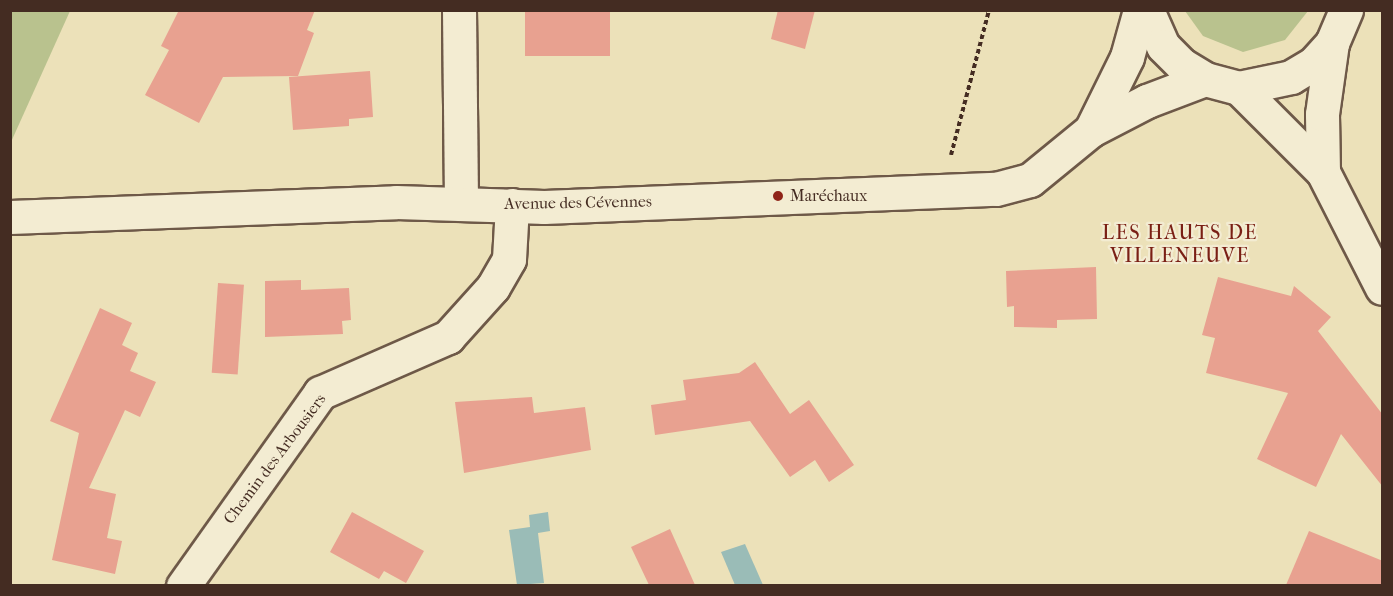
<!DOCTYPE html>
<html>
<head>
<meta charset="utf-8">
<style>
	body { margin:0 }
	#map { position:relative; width:1393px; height:596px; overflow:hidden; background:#ece1b9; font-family:"IM FELL French Canon",serif }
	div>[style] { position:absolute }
	.green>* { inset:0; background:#b9c28e }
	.water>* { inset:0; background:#9abcb7 }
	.building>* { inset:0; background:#e8a190; transform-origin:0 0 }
	.path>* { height:4px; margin-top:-2px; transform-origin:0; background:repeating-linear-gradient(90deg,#442c22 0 4.5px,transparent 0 7.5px) }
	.roads { filter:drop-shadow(2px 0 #6e5948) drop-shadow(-2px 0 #6e5948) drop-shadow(0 2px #6e5948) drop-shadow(0 -2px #6e5948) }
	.minor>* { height:33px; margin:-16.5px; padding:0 16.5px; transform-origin:16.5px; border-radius:16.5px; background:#f3ecd2 }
	.dots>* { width:16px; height:16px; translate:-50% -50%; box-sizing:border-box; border:3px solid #f3ecd2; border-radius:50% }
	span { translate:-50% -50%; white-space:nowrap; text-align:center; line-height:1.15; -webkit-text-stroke:4.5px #f3ecd2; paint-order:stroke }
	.poi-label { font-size:16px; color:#442c22 }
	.left { translate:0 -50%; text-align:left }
	.street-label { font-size:16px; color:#442c22 }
	.quarter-label { font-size:20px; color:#7a1f14; letter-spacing:1.5px }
	.frame { position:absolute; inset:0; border:12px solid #442c22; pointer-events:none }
</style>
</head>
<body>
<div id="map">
	<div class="green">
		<div style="clip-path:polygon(11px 10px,70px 11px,11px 142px,10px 11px)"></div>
		<div style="clip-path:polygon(1185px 11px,1308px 11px,1285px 40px,1243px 52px,1203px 36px)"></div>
	</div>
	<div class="water">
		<div style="clip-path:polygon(548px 512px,550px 531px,538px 533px,544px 583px,517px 585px,509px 530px,530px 527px,529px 515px)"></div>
		<div style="clip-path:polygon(745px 544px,763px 585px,735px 585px,721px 552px)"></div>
	</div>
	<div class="building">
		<div style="clip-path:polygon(179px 10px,315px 10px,307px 30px,314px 33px,298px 76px,223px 77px,199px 123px,145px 95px,169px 50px,161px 46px)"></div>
		<div style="left:525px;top:10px;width:85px;height:46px"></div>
		<div style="clip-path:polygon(778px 10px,815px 10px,805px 49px,771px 39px)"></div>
		<div style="clip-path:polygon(370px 71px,373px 117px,349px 119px,349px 126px,293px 130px,289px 77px)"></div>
		<div style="clip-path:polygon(1096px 267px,1097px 319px,1057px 320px,1057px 328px,1014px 327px,1014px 306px,1007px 307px,1006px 271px)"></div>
		<div style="clip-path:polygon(1218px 277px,1291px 296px,1294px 286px,1331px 317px,1318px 331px,1383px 415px,1383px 487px,1341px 434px,1316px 487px,1257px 459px,1288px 393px,1206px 373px,1215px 338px,1202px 335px)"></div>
		<div style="clip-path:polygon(301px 280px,301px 290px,349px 288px,351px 320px,342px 321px,343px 334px,265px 337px,265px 281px)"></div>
		<div style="left:218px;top:283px;width:26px;height:90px;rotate:4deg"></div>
		<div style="clip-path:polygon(100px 308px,132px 323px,122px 345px,138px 353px,130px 371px,156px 382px,140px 417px,125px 410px,89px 488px,116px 494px,107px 538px,122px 541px,115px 574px,52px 560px,79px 433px,50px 421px)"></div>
		<div style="clip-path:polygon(755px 362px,790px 414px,809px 400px,854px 465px,829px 482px,815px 460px,790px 477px,750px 421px,655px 435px,651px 405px,686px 400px,683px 380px,739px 373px)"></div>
		<div style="clip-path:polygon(532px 397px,534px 413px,585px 407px,591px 450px,464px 473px,455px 402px)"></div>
		<div style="clip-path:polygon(352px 512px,424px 551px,406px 583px,384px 571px,379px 579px,330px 552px)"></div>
		<div style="clip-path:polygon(670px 529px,695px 585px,649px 585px,631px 547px)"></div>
		<div style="clip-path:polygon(1309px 531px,1383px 561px,1383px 585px,1286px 585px)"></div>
	</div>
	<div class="path">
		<div style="left:951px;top:155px;width:150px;rotate:-75.3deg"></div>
	</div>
	<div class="roads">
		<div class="minor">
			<div style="left:459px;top:10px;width:194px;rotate:89.4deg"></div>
			<div style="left:1147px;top:10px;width:39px;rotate:66deg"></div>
			<div style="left:1163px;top:46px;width:27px;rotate:45deg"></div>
			<div style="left:1182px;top:65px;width:27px;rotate:31deg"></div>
			<div style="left:1205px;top:79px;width:35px;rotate:15deg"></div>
			<div style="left:1239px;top:88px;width:53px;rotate:-11.9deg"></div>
			<div style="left:1291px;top:77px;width:27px;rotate:-31deg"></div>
			<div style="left:1314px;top:63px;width:27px;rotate:-48deg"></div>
			<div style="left:1332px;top:43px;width:36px;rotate:-67deg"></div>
			<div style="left:1239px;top:88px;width:119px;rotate:45deg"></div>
			<div style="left:1323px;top:172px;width:130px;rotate:63deg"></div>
			<div style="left:1091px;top:130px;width:63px;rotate:-27.4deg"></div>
			<div style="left:1147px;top:101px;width:62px;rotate:-20.8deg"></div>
			<div style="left:1323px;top:172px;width:58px;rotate:-91deg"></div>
			<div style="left:1322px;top:114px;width:72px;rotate:-82deg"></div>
			<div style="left:10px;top:217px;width:386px;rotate:-2.2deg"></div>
			<div style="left:396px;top:202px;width:148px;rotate:1.9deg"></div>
			<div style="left:544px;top:207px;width:452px;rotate:-2.3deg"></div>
			<div style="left:996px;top:189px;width:35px;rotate:-15deg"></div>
			<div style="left:1030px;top:180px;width:79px;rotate:-39.3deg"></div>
			<div style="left:1091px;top:130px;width:81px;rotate:-63.7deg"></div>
			<div style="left:1127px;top:57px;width:49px;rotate:-74.5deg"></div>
			<div style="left:183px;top:586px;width:237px;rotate:-54.6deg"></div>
			<div style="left:320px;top:393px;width:140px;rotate:-23.6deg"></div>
			<div style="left:448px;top:337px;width:67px;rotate:-48deg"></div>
			<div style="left:493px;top:287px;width:32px;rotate:-60deg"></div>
			<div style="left:509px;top:259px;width:54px;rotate:-86.8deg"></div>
		</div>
	</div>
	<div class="dots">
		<div style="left:778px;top:196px;background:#8f2418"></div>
	</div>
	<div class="poi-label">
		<span class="left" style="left:790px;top:196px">Maréchaux</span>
	</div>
	<div class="street-label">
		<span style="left:578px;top:203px;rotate:-1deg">Avenue des Cévennes</span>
		<span style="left:275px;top:459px;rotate:-53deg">Chemin des Arbousiers</span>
	</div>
	<div class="quarter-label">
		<span style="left:1180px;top:244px">LES HAUTS DE<br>VILLENEUVE</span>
	</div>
	<div class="frame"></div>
</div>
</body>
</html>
